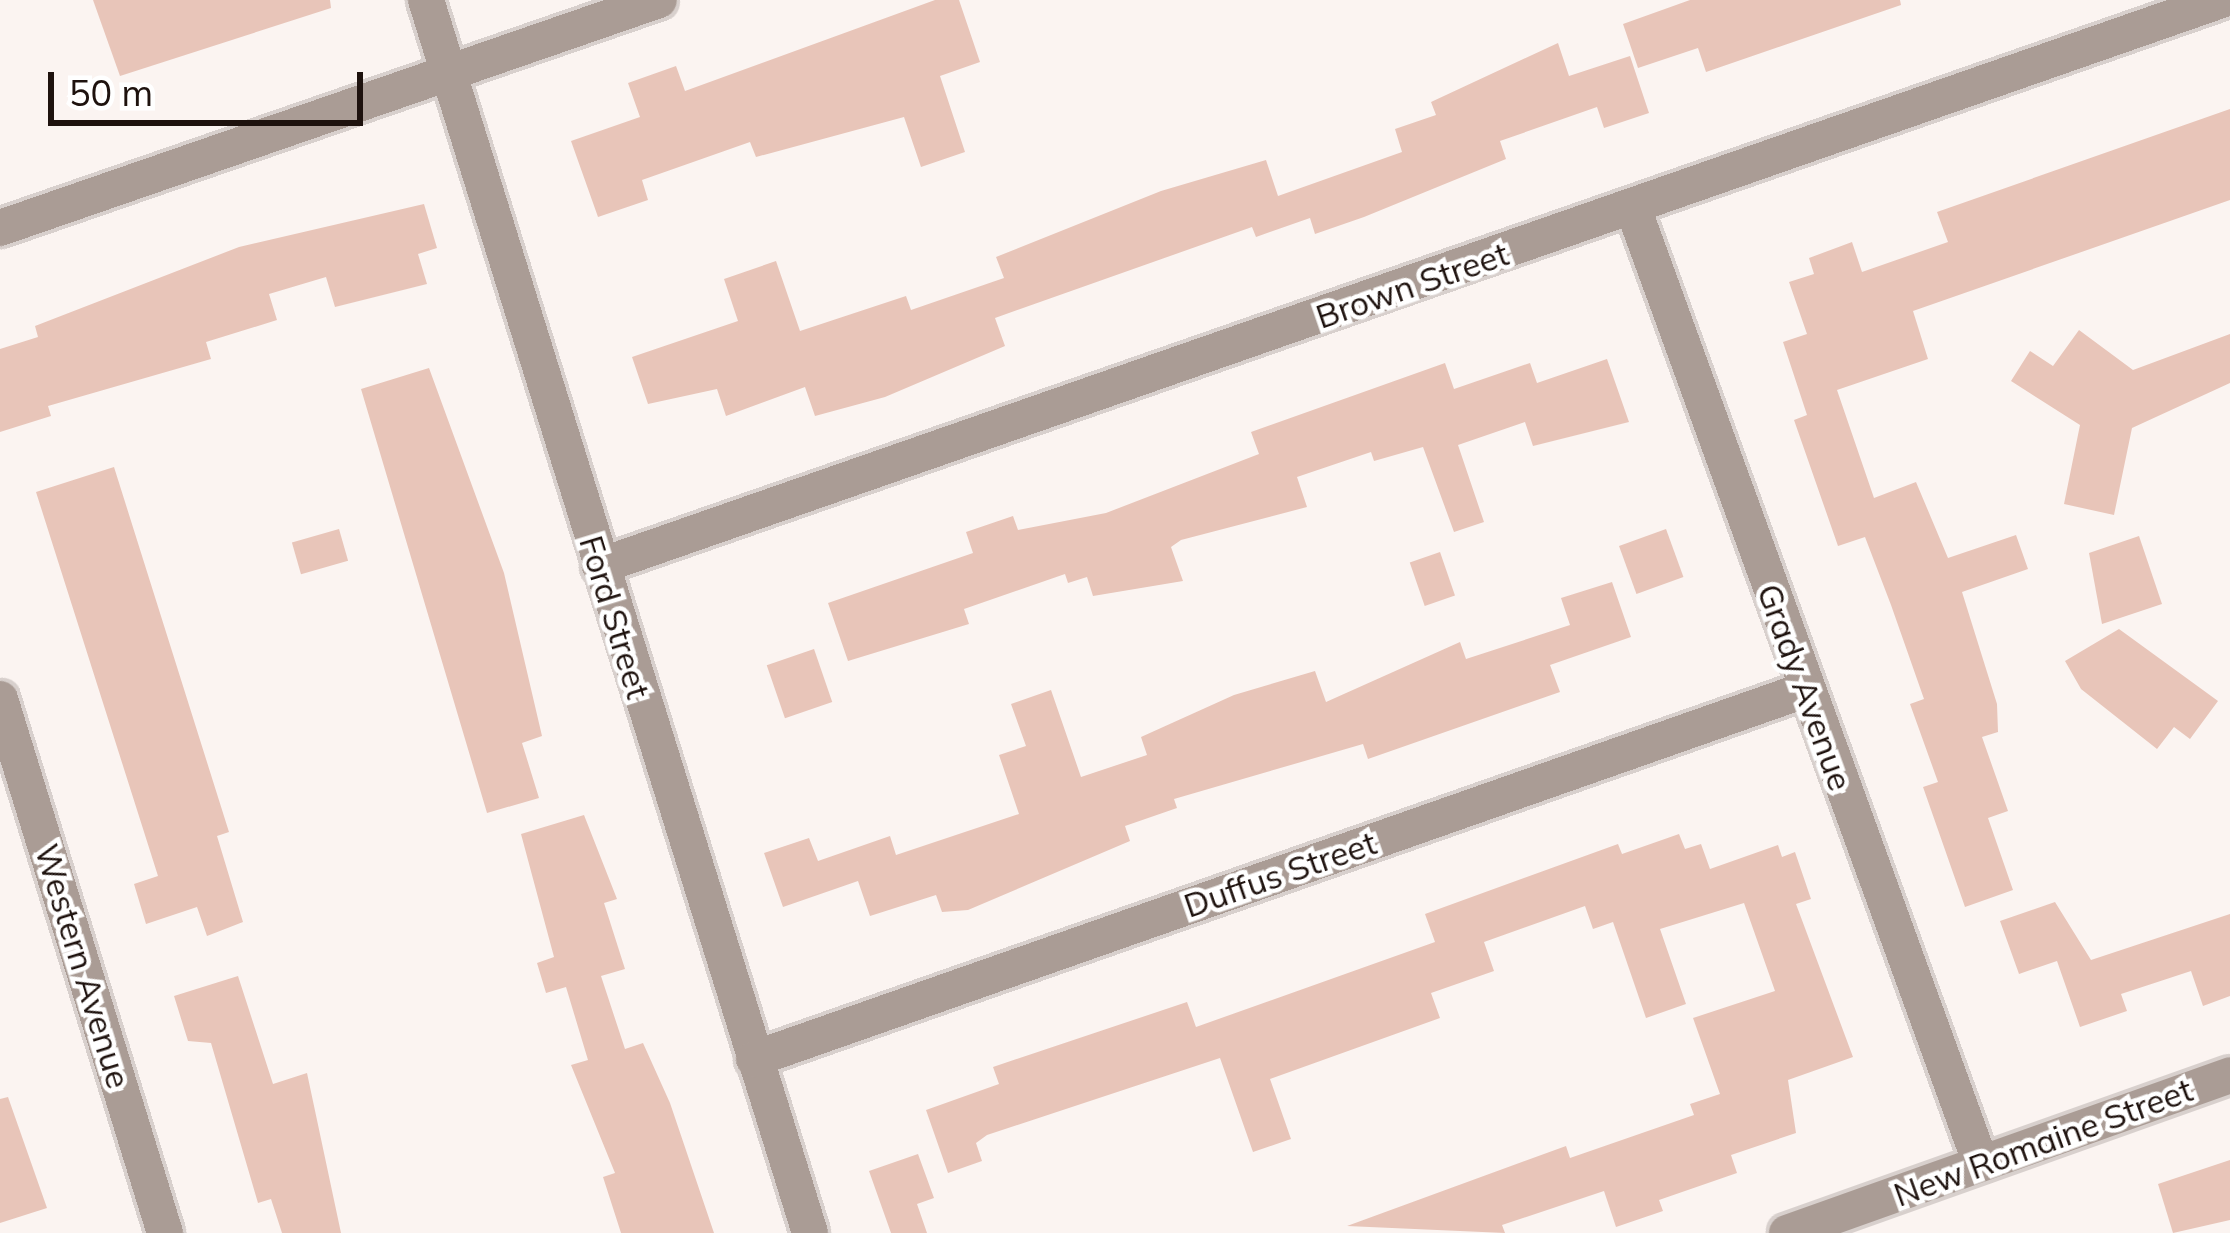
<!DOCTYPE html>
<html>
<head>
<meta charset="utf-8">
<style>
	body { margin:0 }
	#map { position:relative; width:2230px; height:1233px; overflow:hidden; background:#fbf4f1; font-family:Mulish,sans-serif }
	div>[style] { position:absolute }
	.building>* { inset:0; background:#e8c5b9; transform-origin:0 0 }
	.roads { filter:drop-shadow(3px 0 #d8d0cd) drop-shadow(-3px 0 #d8d0cd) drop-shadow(0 3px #d8d0cd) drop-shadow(0 -3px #d8d0cd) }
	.street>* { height:36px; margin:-18px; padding:0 18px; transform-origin:18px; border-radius:18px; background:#aa9c95 }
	span { translate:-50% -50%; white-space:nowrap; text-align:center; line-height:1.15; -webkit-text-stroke:9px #fff; paint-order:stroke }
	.street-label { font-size:33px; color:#1e120e }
	.scale { position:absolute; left:48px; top:72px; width:315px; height:54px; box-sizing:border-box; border:6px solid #1e120e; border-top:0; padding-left:15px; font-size:36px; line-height:42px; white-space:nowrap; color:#1e120e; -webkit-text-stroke:9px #fff; paint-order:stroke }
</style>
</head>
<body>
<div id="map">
	<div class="building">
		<div style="clip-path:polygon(93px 0,330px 0,331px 8px,120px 76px)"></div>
		<div style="clip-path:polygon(935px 0,959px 0,980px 62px,940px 76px,965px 152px,921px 167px,904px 117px,756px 157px,750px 142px,642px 180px,648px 200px,598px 217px,571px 141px,640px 117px,628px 83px,676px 66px,685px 91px)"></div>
		<div style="clip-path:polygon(1690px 0,1900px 0,1901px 5px,1706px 72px,1698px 48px,1638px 68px,1623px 24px)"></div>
		<div style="clip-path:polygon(1558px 43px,1569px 76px,1630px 56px,1649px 113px,1604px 128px,1597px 107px,1500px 141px,1506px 159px,1364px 217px,1315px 234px,1310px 218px,1256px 237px,1252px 227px,995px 318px,1005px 346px,885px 397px,815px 416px,805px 387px,726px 416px,717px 389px,648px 404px,632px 357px,738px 321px,724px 279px,776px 261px,800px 331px,906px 296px,911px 310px,1004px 278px,996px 257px,1161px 191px,1266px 160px,1278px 196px,1402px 152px,1395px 129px,1436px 115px,1431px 102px)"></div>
		<div style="clip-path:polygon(2230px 109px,2230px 200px,1913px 311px,1928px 359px,1837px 390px,1874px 498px,1916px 482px,1948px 558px,2016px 535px,2028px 569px,1962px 592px,1997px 704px,1998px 732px,1982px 737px,2008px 811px,1988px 818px,2013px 890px,1965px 907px,1923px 787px,1938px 782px,1910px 704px,1924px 699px,1891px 605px,1865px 537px,1838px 546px,1794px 420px,1807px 415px,1783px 342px,1807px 334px,1789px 282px,1814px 274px,1809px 258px,1852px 242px,1862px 272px,1948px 242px,1937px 212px)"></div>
		<div style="clip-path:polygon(424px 204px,437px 248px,418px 254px,427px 284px,335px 307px,326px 277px,269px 294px,277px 320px,206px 342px,211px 359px,48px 406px,51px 416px,0 432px,0 349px,38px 337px,35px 326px,239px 247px)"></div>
		<div style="clip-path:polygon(2079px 330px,2133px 370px,2230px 334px,2230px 383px,2132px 428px,2114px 515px,2064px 504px,2080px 425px,2011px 381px,2030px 351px,2053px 366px)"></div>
		<div style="clip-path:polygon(1607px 359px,1629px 422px,1533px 446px,1525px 422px,1458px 445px,1484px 522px,1454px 532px,1423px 447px,1374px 461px,1371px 452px,1297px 477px,1307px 507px,1181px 540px,1171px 547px,1183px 581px,1093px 596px,1087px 577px,1068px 583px,1065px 574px,964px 609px,969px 624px,848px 661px,828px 603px,973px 553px,966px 532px,1013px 516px,1018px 530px,1106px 513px,1259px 454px,1251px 432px,1445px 363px,1454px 389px,1530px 363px,1537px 383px)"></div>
		<div style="clip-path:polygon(429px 368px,504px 573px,542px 736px,522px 743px,539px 798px,487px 813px,361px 389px)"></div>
		<div style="clip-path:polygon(114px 467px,229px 832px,217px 836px,243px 922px,207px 936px,197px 907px,146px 924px,134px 884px,158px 876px,36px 492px)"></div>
		<div style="left:339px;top:529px;width:33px;height:49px;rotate:74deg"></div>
		<div style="left:1666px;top:529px;width:51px;height:50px;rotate:70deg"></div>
		<div style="clip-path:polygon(2139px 536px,2162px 604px,2102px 624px,2089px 553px)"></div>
		<div style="left:1440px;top:552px;width:46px;height:32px;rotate:71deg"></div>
		<div style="clip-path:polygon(1612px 582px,1631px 637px,1550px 665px,1560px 692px,1368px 759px,1363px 744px,1174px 799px,1177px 808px,1125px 826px,1130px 841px,968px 910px,942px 912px,936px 895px,870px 916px,858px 881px,783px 907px,764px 853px,809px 838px,818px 861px,890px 836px,896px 855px,1019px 814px,999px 755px,1026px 746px,1011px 704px,1051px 690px,1081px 777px,1147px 755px,1141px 737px,1234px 695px,1315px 671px,1326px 702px,1460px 642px,1466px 659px,1570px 625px,1561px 598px)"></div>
		<div style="clip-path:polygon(2119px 629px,2218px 701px,2190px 739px,2174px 727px,2157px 749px,2081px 689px,2065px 661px)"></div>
		<div style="left:814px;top:649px;width:56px;height:50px;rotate:71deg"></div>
		<div style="clip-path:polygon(584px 815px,617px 899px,604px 903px,625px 969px,601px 976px,625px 1049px,643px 1043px,670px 1103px,714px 1233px,621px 1233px,603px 1177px,615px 1173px,571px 1065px,588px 1060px,566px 987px,546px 993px,537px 963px,554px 957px,521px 834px)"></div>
		<div style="clip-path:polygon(1679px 834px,1685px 849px,1701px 844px,1710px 869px,1778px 845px,1782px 857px,1795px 852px,1811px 899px,1796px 904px,1853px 1057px,1788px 1080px,1796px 1133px,1731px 1155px,1737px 1173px,1659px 1200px,1663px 1211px,1616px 1227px,1604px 1191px,1502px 1225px,1505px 1233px,1347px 1226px,1566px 1146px,1570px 1158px,1694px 1115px,1690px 1104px,1720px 1094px,1693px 1018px,1775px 991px,1744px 903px,1660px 929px,1686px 1004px,1646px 1018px,1613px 922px,1593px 929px,1585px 906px,1484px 942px,1494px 971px,1431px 993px,1440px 1018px,1270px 1079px,1291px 1139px,1253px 1152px,1220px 1058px,987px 1135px,976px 1143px,982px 1161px,948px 1173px,926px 1110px,999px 1084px,993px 1067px,1187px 1002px,1196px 1027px,1435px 942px,1425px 914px,1618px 844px,1622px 854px)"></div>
		<div style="clip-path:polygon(2055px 902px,2091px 960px,2230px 914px,2230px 996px,2203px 1006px,2191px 971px,2121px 994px,2127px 1011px,2080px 1027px,2057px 961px,2019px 974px,2000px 921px)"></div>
		<div style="clip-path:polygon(238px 976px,273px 1084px,307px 1073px,341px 1233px,282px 1233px,271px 1199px,258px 1203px,211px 1043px,188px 1041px,174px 996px)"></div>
		<div style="clip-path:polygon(8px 1097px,47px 1208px,0 1223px,0 1099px)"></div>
		<div style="clip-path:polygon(918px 1154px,934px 1198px,917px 1204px,927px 1233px,891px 1233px,869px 1171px)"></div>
		<div style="clip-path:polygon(2230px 1160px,2230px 1220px,2173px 1233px,2158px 1184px)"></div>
	</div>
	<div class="roads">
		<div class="street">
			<div style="left:426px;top:0;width:1291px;rotate:72.7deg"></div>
			<div style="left:1633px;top:208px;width:1017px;rotate:70deg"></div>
			<div style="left:0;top:228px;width:697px;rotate:-19.08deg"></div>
			<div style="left:600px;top:566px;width:1718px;rotate:-19.24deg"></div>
			<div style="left:0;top:699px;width:559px;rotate:72.83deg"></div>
			<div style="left:754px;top:1059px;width:1114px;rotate:-19.35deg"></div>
			<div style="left:1787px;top:1233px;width:470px;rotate:-19.6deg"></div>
		</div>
	</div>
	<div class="street-label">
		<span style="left:1412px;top:285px;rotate:-19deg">Brown Street</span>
		<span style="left:615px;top:617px;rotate:73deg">Ford Street</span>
		<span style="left:1805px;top:687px;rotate:70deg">Grady Avenue</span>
		<span style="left:1280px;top:874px;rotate:-19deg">Duffus Street</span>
		<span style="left:83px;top:966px;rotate:73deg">Western Avenue</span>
		<span style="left:2043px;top:1142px;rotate:-20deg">New Romaine Street</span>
	</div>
	<div class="scale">50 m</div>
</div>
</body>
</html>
